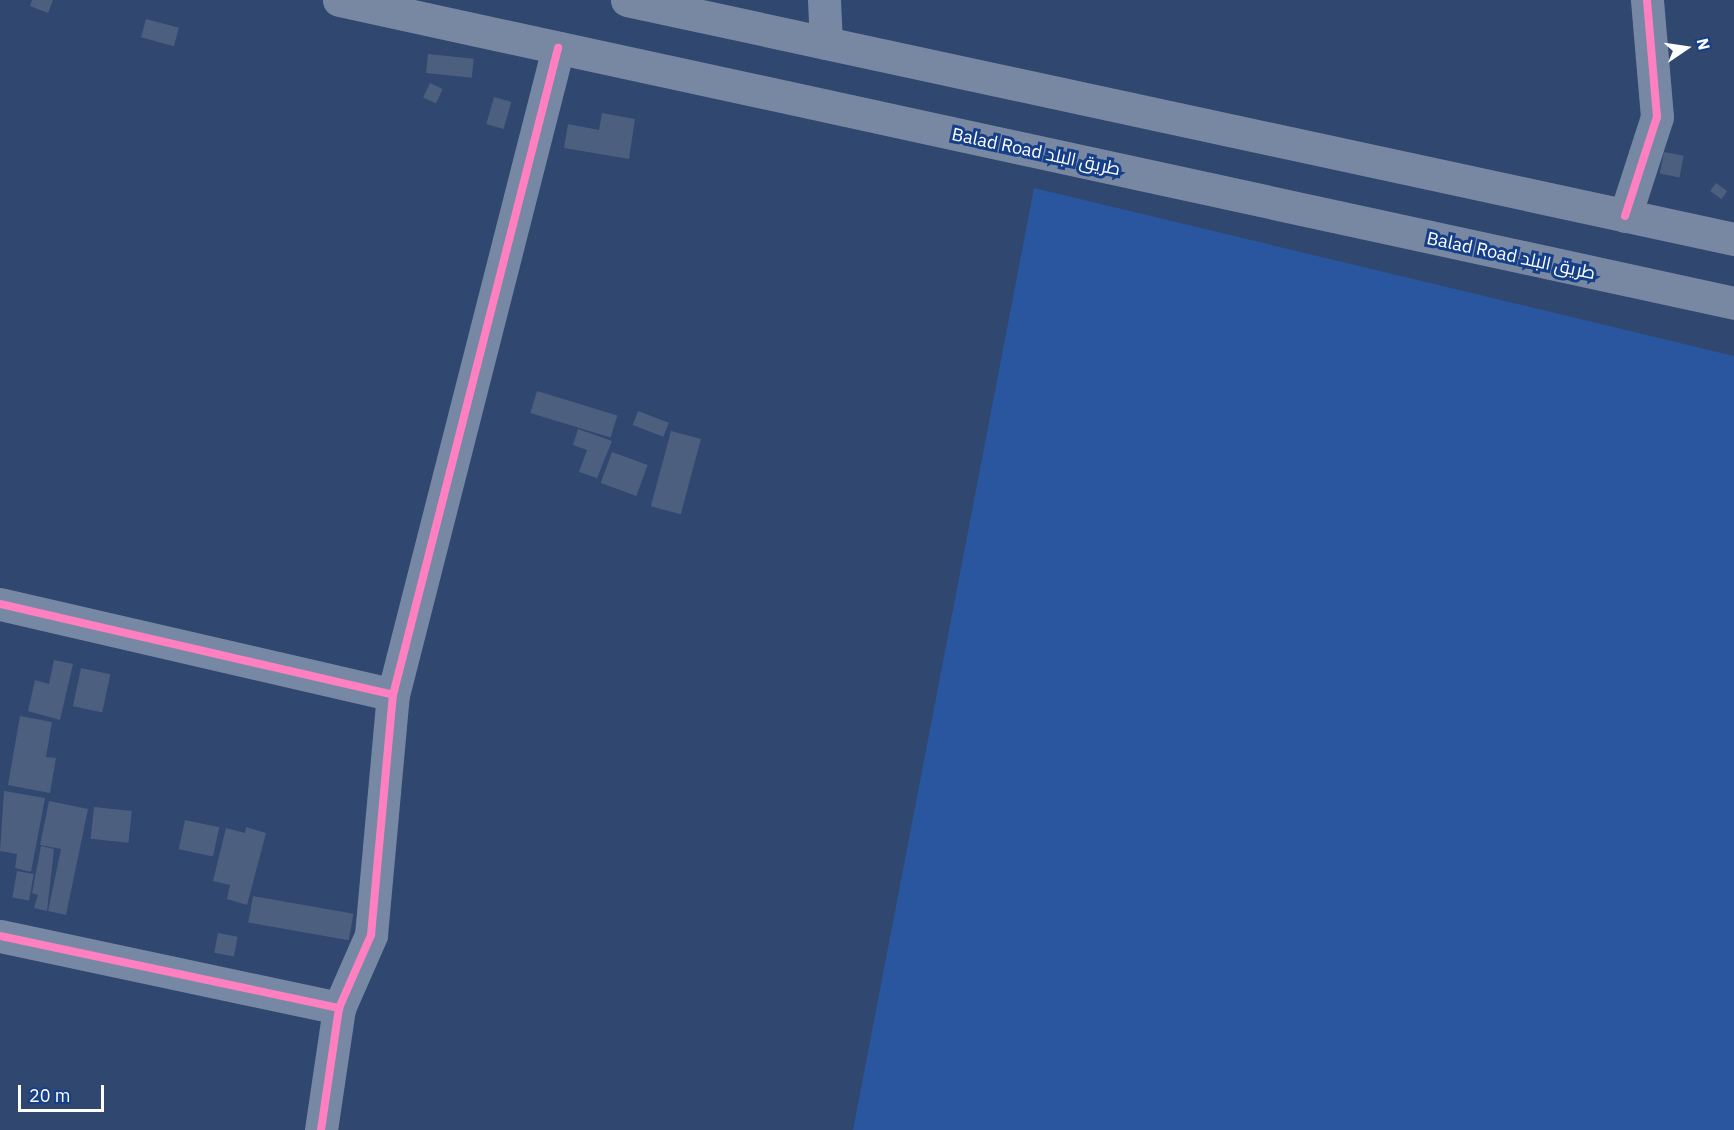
<!DOCTYPE html>
<html>
<head>
<meta charset="utf-8">
<style>
	body { margin:0 }
	#map { position:relative; width:1734px; height:1130px; overflow:hidden; background:#30476f; font-family:"IBM Plex Sans",Cairo,sans-serif }
	div>[style] { position:absolute }
	.green>* { inset:0; background:#29569f }
	.building>* { inset:0; background:#4d5f7f; transform-origin:0 0 }
	.minor>* { height:33px; margin:-16.5px; padding:0 16.5px; transform-origin:16.5px; border-radius:16.5px; background:#7788a4 }
	.highway>* { height:33px; margin:-16.5px; padding:0 16.5px; transform-origin:16.5px; border-radius:16.5px; background:#7888a3 }
	.cycleway>* { height:8px; margin:-4px; padding:0 4px; transform-origin:4px; border-radius:4px; background:#ff80c0 }
	span { translate:-50% -50%; white-space:nowrap; text-align:center; line-height:1.15; -webkit-text-stroke:6px #163f89; paint-order:stroke }
	.street-label { font-size:18px; color:#fff }
	.north { position:absolute; left:1656px; top:18px; width:60px; height:60px; -webkit-text-stroke:4px #163f89; paint-order:stroke; rotate:77deg; font-size:16px; font-weight:700; line-height:24px; text-align:center; color:#fff }
	.north::after { content:''; display:block; margin:auto; width:21px; height:27px; background:#fff; clip-path:polygon(50% 0,100% 100%,50% 72%,0 100%) }
	.scale { position:absolute; left:18px; top:1085px; width:86px; height:27px; box-sizing:border-box; border:3px solid #fff; border-top:0; padding-left:8px; font-size:18px; line-height:21px; white-space:nowrap; color:#fff; -webkit-text-stroke:4px #163f89; paint-order:stroke }
</style>
</head>
<body>
<div id="map">
	<div class="green">
		<div style="clip-path:polygon(1034px 188px,1734px 356px,1734px 1130px,853px 1130px)"></div>
	</div>
	<div class="building">
		<div style="clip-path:polygon(32px 0,53px 0,48px 13px,30px 6px)"></div>
		<div style="left:146px;top:19px;width:34px;height:19px;rotate:15deg"></div>
		<div style="left:428px;top:54px;width:46px;height:19px;rotate:6deg"></div>
		<div style="left:430px;top:83px;width:14px;height:16px;rotate:25deg"></div>
		<div style="left:494px;top:97px;width:18px;height:28px;rotate:16deg"></div>
		<div style="clip-path:polygon(602px 113px,635px 119px,629px 159px,564px 148px,568px 124px,599px 130px)"></div>
		<div style="left:1664px;top:152px;width:20px;height:22px;rotate:11deg"></div>
		<div style="left:1716px;top:183px;width:14px;height:10px;rotate:36deg"></div>
		<div style="left:537px;top:391px;width:84px;height:23px;rotate:17deg"></div>
		<div style="left:638px;top:411px;width:33px;height:15px;rotate:21deg"></div>
		<div style="clip-path:polygon(578px 429px,612px 441px,597px 478px,579px 472px,587px 450px,573px 445px)"></div>
		<div style="left:671px;top:431px;width:31px;height:78px;rotate:15deg"></div>
		<div style="left:612px;top:452px;width:38px;height:33px;rotate:20deg"></div>
		<div style="clip-path:polygon(54px 660px,73px 664px,60px 720px,28px 711px,35px 680px,49px 684px)"></div>
		<div style="left:81px;top:668px;width:30px;height:39px;rotate:12deg"></div>
		<div style="clip-path:polygon(20px 716px,52px 722px,46px 757px,56px 758px,50px 793px,8px 785px)"></div>
		<div style="clip-path:polygon(4px 791px,45px 798px,31px 872px,15px 868px,17px 854px,0 851px)"></div>
		<div style="clip-path:polygon(49px 801px,88px 809px,66px 915px,48px 911px,61px 849px,40px 845px)"></div>
		<div style="left:94px;top:807px;width:38px;height:32px;rotate:6deg"></div>
		<div style="left:185px;top:820px;width:35px;height:30px;rotate:12deg"></div>
		<div style="clip-path:polygon(246px 827px,266px 833px,247px 905px,227px 899px,230px 885px,213px 881px,226px 828px,245px 833px)"></div>
		<div style="clip-path:polygon(41px 846px,54px 849px,47px 911px,34px 908px,38px 895px,32px 893px)"></div>
		<div style="left:17px;top:871px;width:17px;height:27px;rotate:10deg"></div>
		<div style="left:253px;top:896px;width:102px;height:27px;rotate:10deg"></div>
		<div style="left:218px;top:933px;width:20px;height:20px;rotate:11deg"></div>
	</div>
	<div class="minor">
		<div style="left:824px;top:0;width:43px;rotate:87.3deg"></div>
		<div style="left:1625px;top:216px;width:104px;rotate:-72.1deg"></div>
		<div style="left:1657px;top:117px;width:117px;rotate:-94.9deg"></div>
		<div style="left:0;top:604px;width:403px;rotate:13deg"></div>
		<div style="left:0;top:936px;width:347px;rotate:12deg"></div>
		<div style="left:321px;top:1130px;width:123px;rotate:-81.6deg"></div>
		<div style="left:339px;top:1008px;width:80px;rotate:-66.3deg"></div>
		<div style="left:371px;top:935px;width:241px;rotate:-84.8deg"></div>
		<div style="left:393px;top:695px;width:668px;rotate:-75.69deg"></div>
	</div>
	<div class="highway">
		<div style="left:339px;top:0;width:1428px;rotate:12.25deg"></div>
		<div style="left:627px;top:0;width:1133px;rotate:12.18deg"></div>
	</div>
	<div class="cycleway">
		<div style="left:1625px;top:216px;width:104px;rotate:-72.1deg"></div>
		<div style="left:1657px;top:117px;width:117px;rotate:-94.9deg"></div>
		<div style="left:0;top:604px;width:403px;rotate:13deg"></div>
		<div style="left:0;top:936px;width:347px;rotate:12deg"></div>
		<div style="left:321px;top:1130px;width:123px;rotate:-81.6deg"></div>
		<div style="left:339px;top:1008px;width:80px;rotate:-66.3deg"></div>
		<div style="left:371px;top:935px;width:241px;rotate:-84.8deg"></div>
		<div style="left:393px;top:695px;width:668px;rotate:-75.69deg"></div>
	</div>
	<div class="street-label">
		<span style="left:1036px;top:152px;rotate:12deg">Balad Road طريق البلد</span>
		<span style="left:1511px;top:256px;rotate:12deg">Balad Road طريق البلد</span>
	</div>
	<div class="north">N</div>
	<div class="scale">20 m</div>
</div>
</body>
</html>
